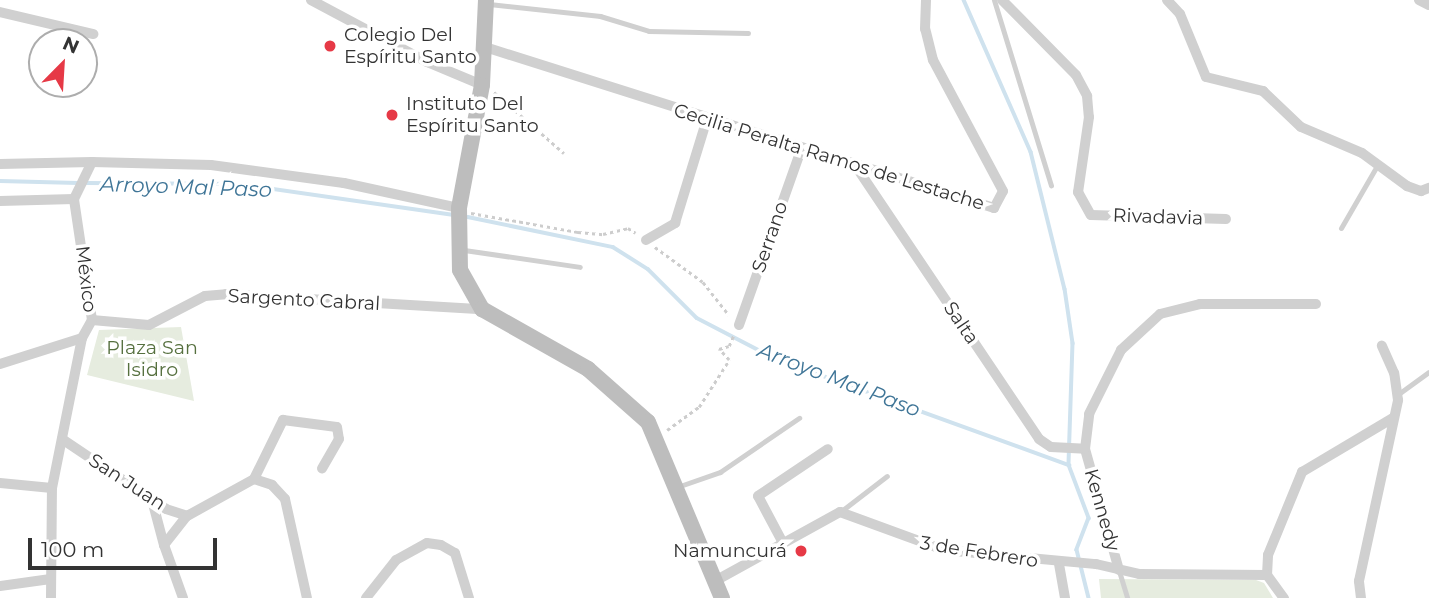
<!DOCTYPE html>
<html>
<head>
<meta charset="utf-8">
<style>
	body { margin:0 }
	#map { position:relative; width:1429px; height:598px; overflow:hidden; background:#fff; font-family:Montserrat,sans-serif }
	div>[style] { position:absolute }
	.green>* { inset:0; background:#e6ecdf }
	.stream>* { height:3.5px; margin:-1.75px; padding:0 1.75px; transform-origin:1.75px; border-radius:1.75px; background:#cfe2ee }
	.path>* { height:2.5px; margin-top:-1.25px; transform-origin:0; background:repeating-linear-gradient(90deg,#cdcdcd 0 3.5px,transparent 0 7px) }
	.service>* { height:5px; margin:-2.5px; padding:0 2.5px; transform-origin:2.5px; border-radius:2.5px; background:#d0d0d0 }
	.minor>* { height:10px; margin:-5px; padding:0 5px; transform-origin:5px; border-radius:5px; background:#d0d0d0 }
	.secondary>* { height:16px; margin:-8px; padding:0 8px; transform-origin:8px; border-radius:8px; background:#bdbdbd }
	.dots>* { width:19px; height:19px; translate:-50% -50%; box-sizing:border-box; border:4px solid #fff; border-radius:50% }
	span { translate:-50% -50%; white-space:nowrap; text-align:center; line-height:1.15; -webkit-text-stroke:7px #fff; paint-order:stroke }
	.poi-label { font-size:19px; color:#333 }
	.left { translate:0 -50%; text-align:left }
	.right { translate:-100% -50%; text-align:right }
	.street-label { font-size:19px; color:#333 }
	.park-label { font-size:19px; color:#56703f }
	.water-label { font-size:21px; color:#3f7597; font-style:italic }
	.north { position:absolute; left:28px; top:28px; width:70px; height:70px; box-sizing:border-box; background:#fff; border:2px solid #adadad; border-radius:50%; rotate:24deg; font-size:19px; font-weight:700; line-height:28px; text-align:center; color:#333 }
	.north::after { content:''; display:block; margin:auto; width:24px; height:32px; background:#e63946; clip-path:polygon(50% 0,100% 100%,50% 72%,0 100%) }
	.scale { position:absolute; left:28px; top:538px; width:189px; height:32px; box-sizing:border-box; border:4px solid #333; border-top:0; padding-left:9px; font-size:21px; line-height:24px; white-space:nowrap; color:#333; -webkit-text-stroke:5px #fff; paint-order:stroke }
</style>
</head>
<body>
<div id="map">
	<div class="green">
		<div style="clip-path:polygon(181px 327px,194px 401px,87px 375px,99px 330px)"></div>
		<div style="clip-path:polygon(1099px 579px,1256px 580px,1264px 583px,1273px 598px,1101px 598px)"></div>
	</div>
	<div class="stream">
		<div style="left:964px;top:0;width:166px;rotate:66.2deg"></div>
		<div style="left:1031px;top:152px;width:141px;rotate:76.1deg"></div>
		<div style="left:1065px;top:289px;width:55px;rotate:81.6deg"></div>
		<div style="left:1073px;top:343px;width:122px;rotate:91.9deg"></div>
		<div style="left:1069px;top:465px;width:57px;rotate:69.3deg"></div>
		<div style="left:1089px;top:518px;width:34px;rotate:111deg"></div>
		<div style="left:1077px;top:550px;width:49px;rotate:76deg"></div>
		<div style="left:0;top:181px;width:78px;rotate:1.5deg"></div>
		<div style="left:86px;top:183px;width:153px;rotate:0.4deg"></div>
		<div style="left:239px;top:184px;width:217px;rotate:8.2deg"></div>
		<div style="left:468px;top:217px;width:148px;rotate:11.7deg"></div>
		<div style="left:613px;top:247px;width:41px;rotate:32.2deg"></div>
		<div style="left:648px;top:269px;width:69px;rotate:45deg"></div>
		<div style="left:697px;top:318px;width:89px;rotate:27.4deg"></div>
		<div style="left:776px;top:359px;width:312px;rotate:19.9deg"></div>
	</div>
	<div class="path">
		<div style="left:494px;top:92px;width:93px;rotate:41.1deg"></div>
		<div style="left:471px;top:213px;width:109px;rotate:10.1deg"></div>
		<div style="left:578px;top:232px;width:25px;rotate:5deg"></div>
		<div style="left:603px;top:234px;width:26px;rotate:-13deg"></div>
		<div style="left:628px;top:228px;width:9px;rotate:32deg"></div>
		<div style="left:655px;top:247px;width:59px;rotate:36.1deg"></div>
		<div style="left:703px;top:282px;width:42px;rotate:51.8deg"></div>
		<div style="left:667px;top:430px;width:39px;rotate:-36deg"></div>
		<div style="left:699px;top:407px;width:56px;rotate:-57.4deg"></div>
		<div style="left:729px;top:360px;width:15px;rotate:-132deg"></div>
		<div style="left:719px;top:349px;width:10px;rotate:-17deg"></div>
		<div style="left:729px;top:346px;width:13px;rotate:-67deg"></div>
	</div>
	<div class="service">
		<div style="left:994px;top:0;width:194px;rotate:72.9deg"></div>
		<div style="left:489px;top:4px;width:112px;rotate:6.2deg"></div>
		<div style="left:600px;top:16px;width:51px;rotate:17deg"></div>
		<div style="left:649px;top:31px;width:99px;rotate:1.2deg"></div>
		<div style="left:1341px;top:228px;width:74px;rotate:-60deg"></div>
		<div style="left:464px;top:250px;width:117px;rotate:8.3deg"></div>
		<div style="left:1397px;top:395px;width:39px;rotate:-36deg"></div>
		<div style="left:677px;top:487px;width:46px;rotate:-19.2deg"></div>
		<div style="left:720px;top:472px;width:96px;rotate:-34.4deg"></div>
		<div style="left:840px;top:512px;width:59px;rotate:-37.5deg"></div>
		<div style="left:1119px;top:571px;width:28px;rotate:73deg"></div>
	</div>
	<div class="minor">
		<div style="left:311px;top:0;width:132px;rotate:28.1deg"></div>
		<div style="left:427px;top:62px;width:60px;rotate:22.7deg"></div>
		<div style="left:1002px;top:0;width:105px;rotate:45.4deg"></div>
		<div style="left:1076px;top:75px;width:24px;rotate:62deg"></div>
		<div style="left:1087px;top:96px;width:21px;rotate:85deg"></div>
		<div style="left:1089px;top:117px;width:76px;rotate:98.3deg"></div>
		<div style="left:1078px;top:192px;width:26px;rotate:61deg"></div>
		<div style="left:1091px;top:215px;width:135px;rotate:1.7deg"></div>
		<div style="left:1167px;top:0;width:19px;rotate:47deg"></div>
		<div style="left:1180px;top:14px;width:68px;rotate:67.6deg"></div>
		<div style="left:1206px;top:77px;width:59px;rotate:13.8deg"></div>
		<div style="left:1263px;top:91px;width:52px;rotate:43.5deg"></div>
		<div style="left:1301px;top:127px;width:66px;rotate:23.1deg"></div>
		<div style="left:1362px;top:153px;width:56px;rotate:36.3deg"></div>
		<div style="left:1407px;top:186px;width:15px;rotate:20deg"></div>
		<div style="left:1421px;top:191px;width:9px;rotate:-21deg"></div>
		<div style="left:1419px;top:0;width:11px;rotate:27deg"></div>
		<div style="left:0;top:12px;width:96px;rotate:13.3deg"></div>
		<div style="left:485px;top:47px;width:534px;rotate:17.55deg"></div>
		<div style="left:994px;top:208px;width:19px;rotate:-62deg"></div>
		<div style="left:1003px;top:191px;width:149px;rotate:-118.1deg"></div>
		<div style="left:933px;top:60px;width:32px;rotate:-104deg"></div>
		<div style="left:925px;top:29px;width:29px;rotate:-88deg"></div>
		<div style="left:0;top:164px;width:92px;rotate:-1.2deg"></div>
		<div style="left:857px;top:168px;width:326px;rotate:56.1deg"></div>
		<div style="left:1039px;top:439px;width:14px;rotate:34deg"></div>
		<div style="left:1051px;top:447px;width:34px;rotate:3deg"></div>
		<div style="left:74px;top:199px;width:41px;rotate:-64.1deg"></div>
		<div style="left:92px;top:162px;width:119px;rotate:1.4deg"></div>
		<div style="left:211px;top:165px;width:134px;rotate:7.7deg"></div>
		<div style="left:344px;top:183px;width:118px;rotate:12.3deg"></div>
		<div style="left:0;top:201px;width:74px;rotate:-1.5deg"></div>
		<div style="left:646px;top:240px;width:34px;rotate:-30deg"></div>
		<div style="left:675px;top:223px;width:109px;rotate:-72.9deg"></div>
		<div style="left:92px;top:320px;width:57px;rotate:5deg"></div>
		<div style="left:149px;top:325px;width:63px;rotate:-27.4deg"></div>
		<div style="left:205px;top:296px;width:21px;rotate:-5deg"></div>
		<div style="left:226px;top:294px;width:256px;rotate:3.4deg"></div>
		<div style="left:739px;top:325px;width:186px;rotate:-70.5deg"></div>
		<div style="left:0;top:364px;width:86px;rotate:-17.6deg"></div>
		<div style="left:62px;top:439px;width:125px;rotate:33.9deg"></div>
		<div style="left:166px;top:509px;width:22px;rotate:18deg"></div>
		<div style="left:187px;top:516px;width:77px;rotate:-28.9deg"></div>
		<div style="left:254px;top:479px;width:19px;rotate:18deg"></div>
		<div style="left:272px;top:485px;width:19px;rotate:47deg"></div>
		<div style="left:285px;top:499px;width:101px;rotate:77.5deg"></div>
		<div style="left:254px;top:479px;width:66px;rotate:-63.8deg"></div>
		<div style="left:283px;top:420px;width:54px;rotate:7.4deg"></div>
		<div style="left:337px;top:427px;width:12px;rotate:81deg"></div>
		<div style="left:339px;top:439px;width:34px;rotate:120deg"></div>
		<div style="left:0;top:483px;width:52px;rotate:5.5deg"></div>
		<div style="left:152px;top:500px;width:47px;rotate:75.1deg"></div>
		<div style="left:783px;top:543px;width:53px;rotate:-118deg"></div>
		<div style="left:758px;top:496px;width:84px;rotate:-33.9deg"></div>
		<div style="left:1059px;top:564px;width:35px;rotate:80deg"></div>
		<div style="left:1119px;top:570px;width:126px;rotate:-105.7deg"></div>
		<div style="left:1085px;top:449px;width:35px;rotate:-83deg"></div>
		<div style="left:1089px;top:414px;width:72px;rotate:-63.4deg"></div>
		<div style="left:1121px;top:350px;width:53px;rotate:-42.7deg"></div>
		<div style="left:1160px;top:314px;width:41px;rotate:-14deg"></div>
		<div style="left:1200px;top:304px;width:116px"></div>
		<div style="left:1267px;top:575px;width:20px;rotate:-87deg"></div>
		<div style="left:1268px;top:555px;width:90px;rotate:-67.7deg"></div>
		<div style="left:1302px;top:472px;width:106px;rotate:-30.7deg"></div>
		<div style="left:1267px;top:575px;width:29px;rotate:54deg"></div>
		<div style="left:715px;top:581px;width:143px;rotate:-28.9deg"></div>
		<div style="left:840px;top:512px;width:111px;rotate:20.1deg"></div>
		<div style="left:944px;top:550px;width:153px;rotate:5.3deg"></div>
		<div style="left:1096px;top:564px;width:44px;rotate:13.1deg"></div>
		<div style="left:1139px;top:574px;width:128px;rotate:0.4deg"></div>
		<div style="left:0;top:586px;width:51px;rotate:-7.8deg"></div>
		<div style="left:51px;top:598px;width:110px;rotate:-89.5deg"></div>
		<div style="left:52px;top:488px;width:153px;rotate:-78.7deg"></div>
		<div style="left:82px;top:338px;width:21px;rotate:-61deg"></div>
		<div style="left:92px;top:320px;width:122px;rotate:-98.5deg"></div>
		<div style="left:183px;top:598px;width:56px;rotate:-109.7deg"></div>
		<div style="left:164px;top:545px;width:37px;rotate:-52deg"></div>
		<div style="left:366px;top:598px;width:48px;rotate:-51.7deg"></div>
		<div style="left:396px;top:560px;width:35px;rotate:-29deg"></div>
		<div style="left:427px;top:543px;width:14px;rotate:8deg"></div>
		<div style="left:441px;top:545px;width:16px;rotate:30deg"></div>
		<div style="left:455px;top:553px;width:47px;rotate:72.7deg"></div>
		<div style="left:1361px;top:598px;width:17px;rotate:-97deg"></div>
		<div style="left:1359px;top:581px;width:185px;rotate:-77.8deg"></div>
		<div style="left:1398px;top:400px;width:27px;rotate:-98deg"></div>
		<div style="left:1394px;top:373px;width:30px;rotate:-114deg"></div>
	</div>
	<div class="secondary">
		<div style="left:486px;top:0;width:85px;rotate:92.7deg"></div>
		<div style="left:482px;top:85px;width:125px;rotate:100.6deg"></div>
		<div style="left:459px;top:208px;width:62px;rotate:89.1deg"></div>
		<div style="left:460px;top:270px;width:45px;rotate:60.6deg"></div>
		<div style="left:482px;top:309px;width:122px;rotate:29.5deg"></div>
		<div style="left:588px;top:369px;width:80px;rotate:41.5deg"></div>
		<div style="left:648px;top:422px;width:191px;rotate:67.2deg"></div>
	</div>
	<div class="dots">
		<div style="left:330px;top:46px;background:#e63946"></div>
		<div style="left:392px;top:115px;background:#e63946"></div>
		<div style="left:801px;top:551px;background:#e63946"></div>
	</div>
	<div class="poi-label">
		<span class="left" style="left:344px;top:46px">Colegio Del<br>Espíritu Santo</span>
		<span class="left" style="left:406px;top:115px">Instituto Del<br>Espíritu Santo</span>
		<span class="right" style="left:787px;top:551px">Namuncurá</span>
	</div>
	<div class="street-label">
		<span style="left:829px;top:157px;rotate:17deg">Cecilia Peralta Ramos de Lestache</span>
		<span style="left:1158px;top:217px;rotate:2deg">Rivadavia</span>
		<span style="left:770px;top:237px;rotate:-71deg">Serrano</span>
		<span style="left:86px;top:279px;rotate:83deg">México</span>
		<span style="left:304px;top:300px;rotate:3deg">Sargento Cabral</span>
		<span style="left:961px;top:323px;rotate:56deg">Salta</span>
		<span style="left:127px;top:482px;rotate:33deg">San Juan</span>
		<span style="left:1102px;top:510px;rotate:74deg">Kennedy</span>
		<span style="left:979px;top:552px;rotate:9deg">3 de Febrero</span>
	</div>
	<div class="park-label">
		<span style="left:152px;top:359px">Plaza San<br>Isidro</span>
	</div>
	<div class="water-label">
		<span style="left:186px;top:187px;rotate:2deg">Arroyo Mal Paso</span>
		<span style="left:839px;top:380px;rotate:21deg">Arroyo Mal Paso</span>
	</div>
	<div class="north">N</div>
	<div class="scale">100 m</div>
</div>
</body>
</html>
